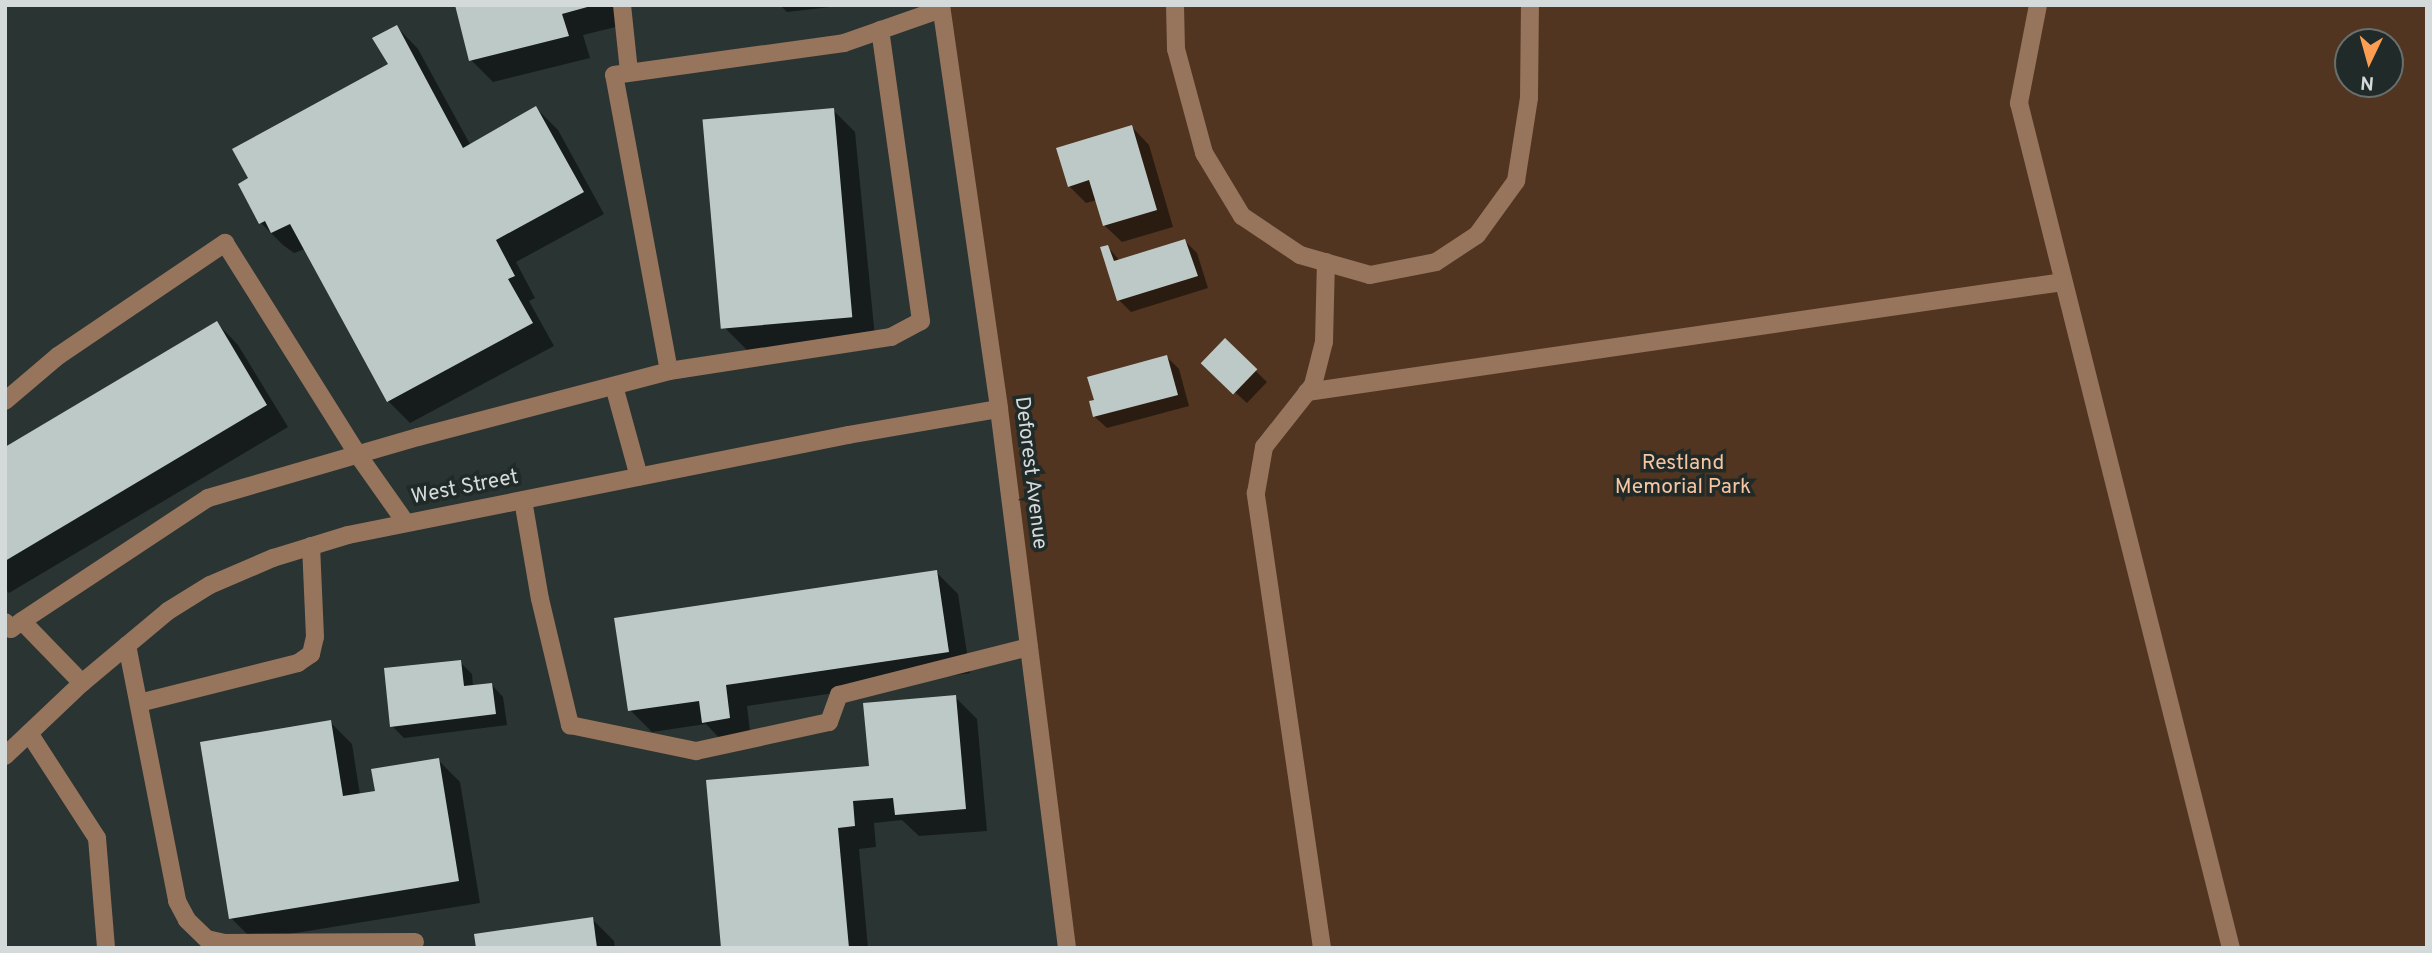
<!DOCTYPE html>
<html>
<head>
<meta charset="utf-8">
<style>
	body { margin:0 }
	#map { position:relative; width:2432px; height:953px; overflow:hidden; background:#2a3433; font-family:Overpass,sans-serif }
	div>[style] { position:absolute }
	.green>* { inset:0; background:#513520 }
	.shadow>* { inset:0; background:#0007 }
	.building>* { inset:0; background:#bdc9c7; transform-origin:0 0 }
	.minor>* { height:18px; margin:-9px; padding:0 9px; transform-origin:9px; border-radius:9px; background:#97745c }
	span { translate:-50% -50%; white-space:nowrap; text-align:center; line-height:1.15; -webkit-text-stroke:7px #202a29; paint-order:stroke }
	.park-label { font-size:21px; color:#f9c5a1 }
	.street-label { font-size:21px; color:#d4dad9 }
	.frame { position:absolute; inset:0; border:7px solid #d4dad9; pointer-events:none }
	.north { position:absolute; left:2334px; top:28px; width:70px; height:70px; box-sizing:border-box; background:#202a29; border:2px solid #68706f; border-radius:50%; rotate:185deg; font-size:19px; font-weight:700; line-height:28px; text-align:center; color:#d4dad9 }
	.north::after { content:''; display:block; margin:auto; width:24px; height:32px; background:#fc9d54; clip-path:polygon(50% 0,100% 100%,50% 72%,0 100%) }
</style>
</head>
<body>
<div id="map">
	<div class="green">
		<div style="clip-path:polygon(evenodd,939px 5px,2427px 5px,2427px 948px,1063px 948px,939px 5px,2348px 42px,2390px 42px,2390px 84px,2348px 84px,2348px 42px)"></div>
	</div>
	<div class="shadow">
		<div style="clip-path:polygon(456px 5px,623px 5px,628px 24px,583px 35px,590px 58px,493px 82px,471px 60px)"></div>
		<div style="clip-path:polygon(780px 5px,830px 5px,830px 7px,787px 12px)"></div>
		<div style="clip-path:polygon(397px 27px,418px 49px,471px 146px,536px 108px,558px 130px,604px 214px,516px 262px,535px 298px,529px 301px,554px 346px,410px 423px,388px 401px,305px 249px,294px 253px,283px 245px,261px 223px,240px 185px,390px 65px)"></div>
		<div style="clip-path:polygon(833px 110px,855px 132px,875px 338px,747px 350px,725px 328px)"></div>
		<div style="clip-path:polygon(1132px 127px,1149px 145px,1173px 227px,1122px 242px,1104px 225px,1097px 200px,1086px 203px,1069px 186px)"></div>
		<div style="clip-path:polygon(1185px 241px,1197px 253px,1208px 288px,1131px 312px,1119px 300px,1108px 247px,1120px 261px)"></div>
		<div style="clip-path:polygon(217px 323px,238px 345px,288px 427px,9px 593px,5px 589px,5px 449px)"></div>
		<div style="clip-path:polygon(1225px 341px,1267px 382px,1247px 403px,1215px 374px)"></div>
		<div style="clip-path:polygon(1167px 357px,1179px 369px,1189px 406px,1107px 428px,1095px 417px,1091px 402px)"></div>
		<div style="clip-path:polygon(936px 572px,958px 594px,970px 673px,747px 706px,751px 740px,725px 744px,706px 724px,652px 732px,630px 710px)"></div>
		<div style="clip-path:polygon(460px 662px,472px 674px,473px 687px,492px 685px,503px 697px,507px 725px,404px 738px,392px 726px)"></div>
		<div style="clip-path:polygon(955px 697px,977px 719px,987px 831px,919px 836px,902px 820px,874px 823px,876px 847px,859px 849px,868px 948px,723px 948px,871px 768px)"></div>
		<div style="clip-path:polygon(330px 722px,352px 744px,360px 795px,377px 792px,438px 760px,460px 782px,480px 903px,253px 940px,231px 918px)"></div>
		<div style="clip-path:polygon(592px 919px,614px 941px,615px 948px,478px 948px)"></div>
	</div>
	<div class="building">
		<div style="clip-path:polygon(455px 5px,591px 5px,591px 6px,562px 14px,569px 36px,469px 61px)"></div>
		<div style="clip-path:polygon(397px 25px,463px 148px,536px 106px,584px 192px,496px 240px,515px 276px,508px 279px,533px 323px,387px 402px,290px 224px,271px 233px,265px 221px,259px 224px,238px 184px,248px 178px,232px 149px,388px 64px,372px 38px)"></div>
		<div style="left:834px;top:108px;width:210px;height:132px;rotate:85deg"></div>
		<div style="clip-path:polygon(1132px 125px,1157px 210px,1103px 226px,1089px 180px,1068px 187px,1056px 148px)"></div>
		<div style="clip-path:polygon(1185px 239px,1198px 276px,1117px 301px,1100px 247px,1108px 245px,1114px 261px)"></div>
		<div style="clip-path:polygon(217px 321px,267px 405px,5px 561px,5px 447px)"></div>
		<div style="left:1225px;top:338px;width:45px;height:35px;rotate:44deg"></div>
		<div style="clip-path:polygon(1167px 355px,1178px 395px,1093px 417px,1089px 401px,1094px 400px,1087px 377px)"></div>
		<div style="clip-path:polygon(937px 570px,949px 652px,726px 685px,730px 718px,702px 723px,699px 701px,628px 711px,614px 618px)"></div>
		<div style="clip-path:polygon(461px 660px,464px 686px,492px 683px,496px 714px,390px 727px,384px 668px)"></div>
		<div style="clip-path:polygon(956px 695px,966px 809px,895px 815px,893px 798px,853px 801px,855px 826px,838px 828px,849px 948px,721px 948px,706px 780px,869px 766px,863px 703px)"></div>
		<div style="clip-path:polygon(331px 720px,343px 796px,375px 791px,371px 769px,439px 758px,459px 881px,229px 919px,200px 742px)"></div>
		<div style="clip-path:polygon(593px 917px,597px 948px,476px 948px,474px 934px)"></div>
	</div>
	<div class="minor">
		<div style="left:622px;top:5px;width:67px;rotate:84deg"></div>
		<div style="left:941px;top:5px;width:408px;rotate:81.8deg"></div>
		<div style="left:999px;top:409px;width:543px;rotate:82.81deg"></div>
		<div style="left:1175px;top:5px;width:44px;rotate:88.7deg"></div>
		<div style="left:1176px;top:49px;width:108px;rotate:74.9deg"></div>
		<div style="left:1204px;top:153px;width:74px;rotate:58.9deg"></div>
		<div style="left:1242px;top:216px;width:70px;rotate:33.9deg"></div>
		<div style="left:1300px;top:255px;width:73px;rotate:15.9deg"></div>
		<div style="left:1370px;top:275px;width:67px;rotate:-11.1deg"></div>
		<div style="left:1436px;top:262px;width:49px;rotate:-33.4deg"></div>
		<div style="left:1477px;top:235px;width:67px;rotate:-54.2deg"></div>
		<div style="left:1516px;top:181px;width:84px;rotate:-81.1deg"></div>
		<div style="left:1529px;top:98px;width:93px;rotate:-89.4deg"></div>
		<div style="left:2038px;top:5px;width:100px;rotate:101deg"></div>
		<div style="left:2019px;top:103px;width:871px;rotate:75.92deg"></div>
		<div style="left:669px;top:371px;width:225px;rotate:-8.7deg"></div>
		<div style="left:891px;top:337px;width:34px;rotate:-28deg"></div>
		<div style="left:921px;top:321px;width:294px;rotate:-98deg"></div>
		<div style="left:614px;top:386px;width:94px;rotate:74.6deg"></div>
		<div style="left:1307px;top:392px;width:764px;rotate:-8.28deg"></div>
		<div style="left:5px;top:401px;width:70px;rotate:-40.3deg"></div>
		<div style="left:58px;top:356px;width:202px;rotate:-34.1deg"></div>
		<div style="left:225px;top:243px;width:250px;rotate:57.9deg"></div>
		<div style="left:358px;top:455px;width:83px;rotate:54.8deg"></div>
		<div style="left:523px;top:500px;width:100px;rotate:80.3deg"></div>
		<div style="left:540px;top:599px;width:130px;rotate:76.6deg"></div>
		<div style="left:570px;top:725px;width:129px;rotate:11.7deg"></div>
		<div style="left:696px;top:751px;width:136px;rotate:-12.3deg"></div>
		<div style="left:829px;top:722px;width:29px;rotate:-70deg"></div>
		<div style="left:839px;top:695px;width:196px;rotate:-14.2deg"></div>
		<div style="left:5px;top:622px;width:9px;rotate:49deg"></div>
		<div style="left:11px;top:629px;width:14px;rotate:-36deg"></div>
		<div style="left:127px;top:645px;width:261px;rotate:78.9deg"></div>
		<div style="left:177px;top:901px;width:21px;rotate:62deg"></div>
		<div style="left:187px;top:920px;width:28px;rotate:44deg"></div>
		<div style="left:207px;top:939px;width:17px;rotate:13deg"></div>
		<div style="left:224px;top:943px;width:191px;rotate:-0.3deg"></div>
		<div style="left:82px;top:683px;width:86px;rotate:-134.1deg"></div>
		<div style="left:22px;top:621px;width:223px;rotate:-33.5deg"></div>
		<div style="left:208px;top:498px;width:219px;rotate:-16.2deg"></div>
		<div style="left:418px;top:437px;width:260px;rotate:-14.7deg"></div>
		<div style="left:669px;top:371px;width:301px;rotate:-100.5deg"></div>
		<div style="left:614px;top:75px;width:232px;rotate:-7.9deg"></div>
		<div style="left:844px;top:43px;width:103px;rotate:-19.3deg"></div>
		<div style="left:139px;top:703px;width:164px;rotate:-14.1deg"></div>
		<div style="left:298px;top:663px;width:16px;rotate:-35deg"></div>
		<div style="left:311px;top:654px;width:17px;rotate:-77deg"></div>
		<div style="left:315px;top:637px;width:91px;rotate:-92.5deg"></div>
		<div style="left:29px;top:733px;width:125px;rotate:57.1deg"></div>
		<div style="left:97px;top:838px;width:110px;rotate:85.3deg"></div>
		<div style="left:5px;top:756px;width:106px;rotate:-43.5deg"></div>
		<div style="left:82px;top:683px;width:112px;rotate:-39.9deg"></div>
		<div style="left:168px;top:611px;width:49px;rotate:-31.8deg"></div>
		<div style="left:210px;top:585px;width:69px;rotate:-23.2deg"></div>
		<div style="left:273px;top:558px;width:78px;rotate:-17deg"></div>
		<div style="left:348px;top:535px;width:510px;rotate:-11.31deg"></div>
		<div style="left:848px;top:435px;width:153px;rotate:-9.8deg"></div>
		<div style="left:1322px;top:948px;width:460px;rotate:-98.3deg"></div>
		<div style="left:1256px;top:493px;width:47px;rotate:-80.1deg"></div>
		<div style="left:1264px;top:447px;width:79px;rotate:-51.7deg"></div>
		<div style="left:1313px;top:385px;width:44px;rotate:-75.7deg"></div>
		<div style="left:1324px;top:342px;width:80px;rotate:-88.6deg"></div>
	</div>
	<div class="park-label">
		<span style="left:1683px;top:476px">Restland<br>Memorial Park</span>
	</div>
	<div class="street-label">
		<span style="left:1030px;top:473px;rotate:83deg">Deforest Avenue</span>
		<span style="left:465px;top:488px;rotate:-11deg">West Street</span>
	</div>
	<div class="frame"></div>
	<div class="north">N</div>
</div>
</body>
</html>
